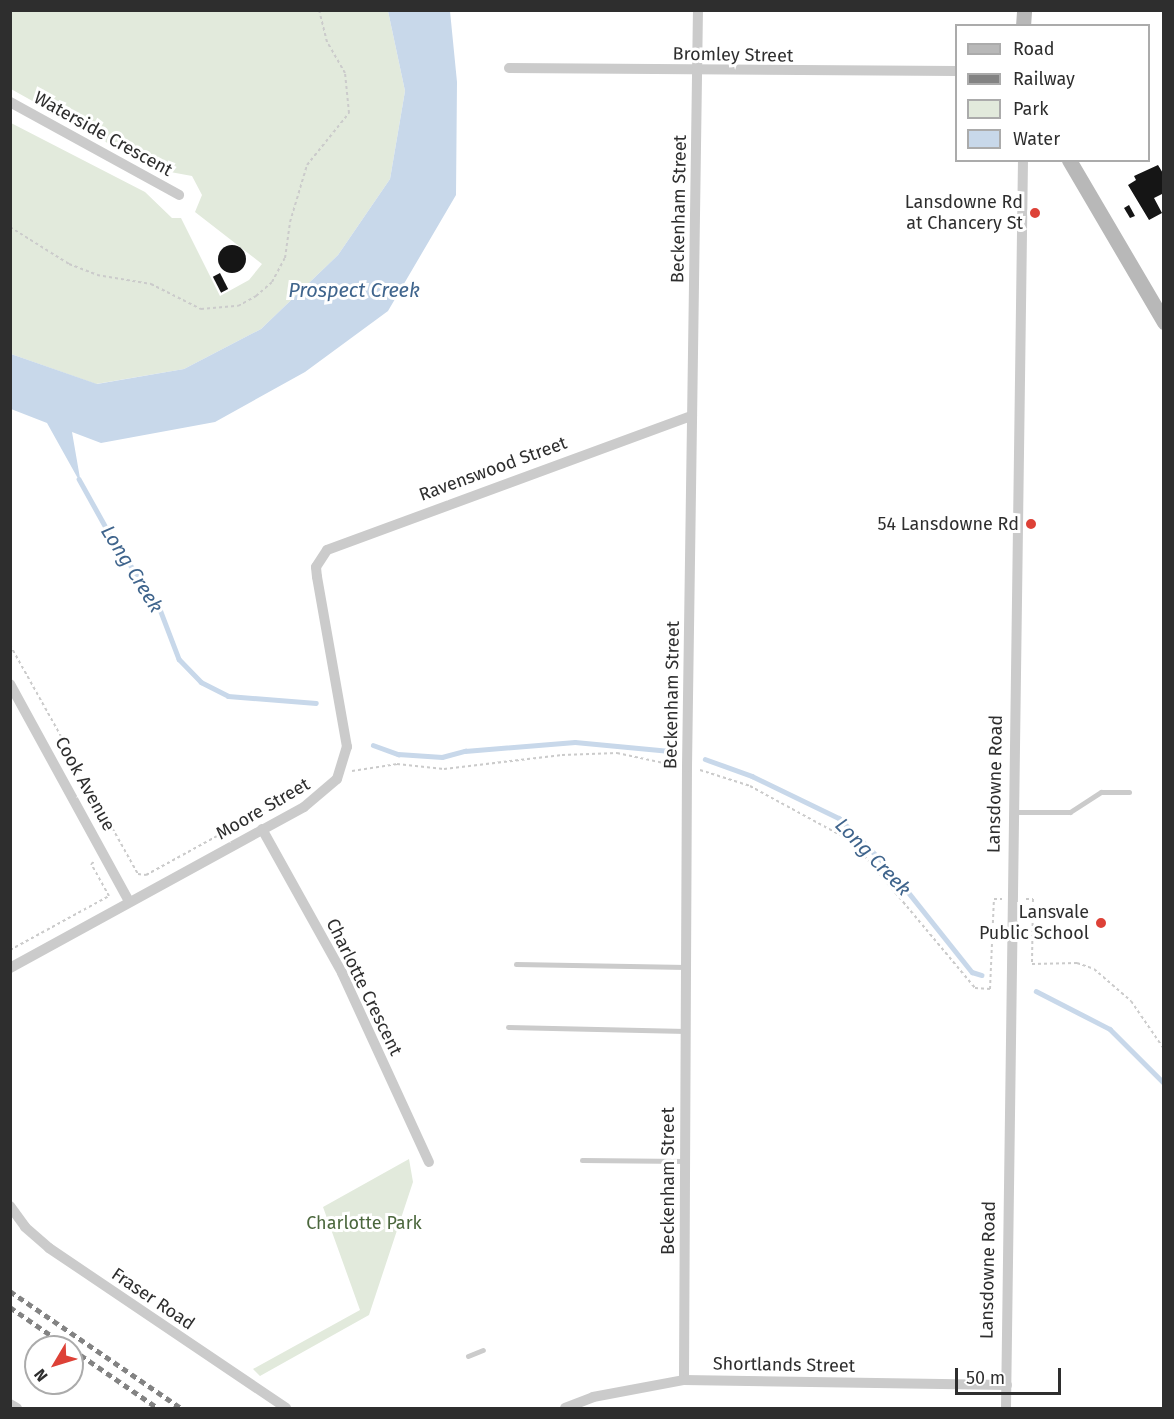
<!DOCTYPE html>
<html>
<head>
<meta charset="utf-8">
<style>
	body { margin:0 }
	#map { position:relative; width:1174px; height:1419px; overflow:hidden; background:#fff; font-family:"Fira Sans",sans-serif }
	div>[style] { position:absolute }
	.green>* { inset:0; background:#e2eadc }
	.water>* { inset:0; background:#c8d8ea }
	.stream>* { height:4.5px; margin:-2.25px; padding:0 2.25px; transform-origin:2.25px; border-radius:2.25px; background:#c8d8ea }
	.building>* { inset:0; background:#151515; transform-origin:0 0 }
	.round { border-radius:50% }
	.path>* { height:2px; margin-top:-1px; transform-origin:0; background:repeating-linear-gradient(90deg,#cbcbcb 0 3px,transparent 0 6px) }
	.lane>* { height:5px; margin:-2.5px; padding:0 2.5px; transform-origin:2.5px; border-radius:2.5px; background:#cbcbcb }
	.street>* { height:10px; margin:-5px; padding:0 5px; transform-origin:5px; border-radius:5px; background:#cbcbcb }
	.secondary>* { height:15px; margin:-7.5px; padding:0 7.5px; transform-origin:7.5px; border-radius:7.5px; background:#b8b8b8 }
	.rail>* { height:4.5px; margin-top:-2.25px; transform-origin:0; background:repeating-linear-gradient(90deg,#838383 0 6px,transparent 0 10.5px) }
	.dots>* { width:16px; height:16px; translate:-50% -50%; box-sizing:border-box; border:3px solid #fff; border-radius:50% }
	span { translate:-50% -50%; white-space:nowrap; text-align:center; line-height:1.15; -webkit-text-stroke:6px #fff; paint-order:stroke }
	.street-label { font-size:18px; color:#2e2e2e }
	.poi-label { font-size:18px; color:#2e2e2e }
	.right { translate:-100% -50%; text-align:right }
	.park-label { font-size:18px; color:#4b673d }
	.water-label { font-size:20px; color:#3f648c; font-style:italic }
	.frame { position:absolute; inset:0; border:12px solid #2e2e2e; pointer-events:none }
	.legend { position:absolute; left:955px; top:24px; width:195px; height:138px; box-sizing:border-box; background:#fff; border:2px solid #ababab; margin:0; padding:8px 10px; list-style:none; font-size:18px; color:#2e2e2e }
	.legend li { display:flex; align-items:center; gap:12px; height:30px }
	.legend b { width:30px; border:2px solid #ababab }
	.north { position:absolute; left:24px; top:1335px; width:60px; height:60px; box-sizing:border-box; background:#fff; border:2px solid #ababab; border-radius:50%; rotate:232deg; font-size:16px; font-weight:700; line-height:24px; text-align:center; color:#2e2e2e }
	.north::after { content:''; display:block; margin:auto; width:21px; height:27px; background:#dd4137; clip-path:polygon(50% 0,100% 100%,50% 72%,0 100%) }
	.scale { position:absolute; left:955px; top:1368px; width:106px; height:27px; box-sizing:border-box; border:3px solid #2e2e2e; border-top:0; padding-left:8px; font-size:18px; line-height:21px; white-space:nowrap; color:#2e2e2e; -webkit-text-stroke:4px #fff; paint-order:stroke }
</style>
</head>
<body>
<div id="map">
	<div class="green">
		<div style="clip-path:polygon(11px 11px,388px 11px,405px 91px,390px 179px,338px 255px,261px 329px,184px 369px,96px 384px,11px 354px,11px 123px,145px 192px,172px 218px,181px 218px,220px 296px,249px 280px,262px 264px,195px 212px,202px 195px,192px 176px,154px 169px,11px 89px)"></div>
		<div style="clip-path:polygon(409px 1159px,413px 1182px,369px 1315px,260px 1376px,253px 1369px,360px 1310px,323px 1207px)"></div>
	</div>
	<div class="water">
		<div style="clip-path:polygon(388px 11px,450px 11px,457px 82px,456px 195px,388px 311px,305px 372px,215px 422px,101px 443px,72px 432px,81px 484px,47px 423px,11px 409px,11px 354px,97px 384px,184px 369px,261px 329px,338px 255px,390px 179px,405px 91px)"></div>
	</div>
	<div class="stream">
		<div style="left:79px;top:479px;width:72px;rotate:60.9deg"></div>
		<div style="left:114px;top:542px;width:76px;rotate:54.6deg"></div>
		<div style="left:158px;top:604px;width:59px;rotate:69.1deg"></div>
		<div style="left:179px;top:659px;width:32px;rotate:46deg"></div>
		<div style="left:201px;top:682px;width:30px;rotate:27deg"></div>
		<div style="left:228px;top:696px;width:88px;rotate:4.5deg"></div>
		<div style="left:373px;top:745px;width:27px;rotate:20deg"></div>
		<div style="left:398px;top:754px;width:44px;rotate:3.9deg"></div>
		<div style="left:442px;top:757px;width:24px;rotate:-15deg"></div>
		<div style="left:465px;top:751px;width:110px;rotate:-4.7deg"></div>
		<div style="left:575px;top:742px;width:95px;rotate:5.4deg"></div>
		<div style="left:705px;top:759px;width:50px;rotate:19.9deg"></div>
		<div style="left:752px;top:776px;width:97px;rotate:25.8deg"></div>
		<div style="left:839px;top:818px;width:71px;rotate:45deg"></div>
		<div style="left:889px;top:868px;width:133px;rotate:51.4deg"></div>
		<div style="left:972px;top:972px;width:10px;rotate:17deg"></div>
		<div style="left:1036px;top:991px;width:83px;rotate:27.2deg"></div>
		<div style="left:1110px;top:1029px;width:76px;rotate:45deg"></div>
	</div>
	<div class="building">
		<div style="clip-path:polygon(1158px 165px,1164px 175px,1164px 193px,1154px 198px,1162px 213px,1149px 220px,1128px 185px,1136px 180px,1134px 176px)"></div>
		<div style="clip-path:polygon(1129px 205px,1135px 216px,1130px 218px,1124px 208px)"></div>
		<div class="round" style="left:218px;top:245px;width:28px;height:28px"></div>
		<div style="left:220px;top:273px;width:18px;height:8px;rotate:63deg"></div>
	</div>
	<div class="path">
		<div style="left:10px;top:227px;width:70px;rotate:32.1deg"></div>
		<div style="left:69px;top:264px;width:30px;rotate:21deg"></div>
		<div style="left:97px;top:275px;width:55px;rotate:9.5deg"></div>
		<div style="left:151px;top:284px;width:56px;rotate:26.6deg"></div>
		<div style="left:201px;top:309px;width:37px;rotate:-5deg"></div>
		<div style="left:238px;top:306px;width:21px;rotate:-29deg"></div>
		<div style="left:256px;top:296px;width:21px;rotate:-41deg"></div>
		<div style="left:272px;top:282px;width:27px;rotate:-62deg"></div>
		<div style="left:285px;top:258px;width:36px;rotate:-82deg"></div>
		<div style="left:290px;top:222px;width:59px;rotate:-73.4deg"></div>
		<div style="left:307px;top:165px;width:67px;rotate:-51.1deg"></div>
		<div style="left:349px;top:113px;width:40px;rotate:-95.7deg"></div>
		<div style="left:345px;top:73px;width:36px;rotate:-120deg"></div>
		<div style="left:327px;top:42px;width:33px;rotate:-104deg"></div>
		<div style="left:10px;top:645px;width:262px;rotate:60.8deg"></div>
		<div style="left:138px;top:874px;width:8px;rotate:7deg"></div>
		<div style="left:146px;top:875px;width:183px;rotate:-28.8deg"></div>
		<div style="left:700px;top:770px;width:52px;rotate:17.7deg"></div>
		<div style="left:750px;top:786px;width:117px;rotate:28.5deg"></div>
		<div style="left:853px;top:842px;width:190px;rotate:50.1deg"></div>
		<div style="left:975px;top:988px;width:15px;rotate:4deg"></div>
		<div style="left:990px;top:989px;width:90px;rotate:-87.5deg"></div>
		<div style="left:994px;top:899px;width:8px"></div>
		<div style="left:352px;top:771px;width:46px;rotate:-8.8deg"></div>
		<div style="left:397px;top:764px;width:47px;rotate:6.1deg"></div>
		<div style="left:444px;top:769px;width:119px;rotate:-6.8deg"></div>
		<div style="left:562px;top:755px;width:55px;rotate:-2.1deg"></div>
		<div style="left:617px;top:753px;width:57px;rotate:12.1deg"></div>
		<div style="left:1026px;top:899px;width:7px"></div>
		<div style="left:1033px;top:899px;width:65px;rotate:90.9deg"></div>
		<div style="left:1032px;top:964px;width:45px;rotate:-1.3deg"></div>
		<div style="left:1077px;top:963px;width:18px;rotate:19deg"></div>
		<div style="left:1094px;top:969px;width:49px;rotate:40.9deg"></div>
		<div style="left:1131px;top:1001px;width:58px;rotate:55.5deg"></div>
		<div style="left:10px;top:950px;width:113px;rotate:-28.6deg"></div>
		<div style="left:109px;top:896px;width:37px;rotate:-119deg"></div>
		<div style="left:91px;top:864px;width:4px;rotate:-34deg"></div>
	</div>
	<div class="lane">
		<div style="left:1015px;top:812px;width:55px"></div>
		<div style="left:1070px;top:812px;width:37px;rotate:-33deg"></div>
		<div style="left:1101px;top:792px;width:28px"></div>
		<div style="left:516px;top:964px;width:170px;rotate:1deg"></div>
		<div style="left:508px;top:1027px;width:178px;rotate:1.3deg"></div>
		<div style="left:582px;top:1160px;width:103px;rotate:0.6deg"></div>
		<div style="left:468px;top:1356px;width:16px;rotate:-22deg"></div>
	</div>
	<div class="street">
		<div style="left:509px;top:68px;width:447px;rotate:0.4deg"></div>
		<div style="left:10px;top:102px;width:193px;rotate:28.8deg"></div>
		<div style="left:10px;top:684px;width:247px;rotate:61.3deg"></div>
		<div style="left:262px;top:829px;width:165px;rotate:60.9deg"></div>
		<div style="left:342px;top:973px;width:208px;rotate:65.3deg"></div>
		<div style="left:10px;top:968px;width:335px;rotate:-28.7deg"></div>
		<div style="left:304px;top:807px;width:43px;rotate:-40.3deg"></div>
		<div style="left:337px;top:779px;width:34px;rotate:-73deg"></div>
		<div style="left:347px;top:747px;width:173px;rotate:-100deg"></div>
		<div style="left:317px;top:577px;width:10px;rotate:-96deg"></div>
		<div style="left:316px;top:567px;width:20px;rotate:-57deg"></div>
		<div style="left:327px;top:550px;width:389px;rotate:-20.2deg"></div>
		<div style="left:10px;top:1206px;width:26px;rotate:54deg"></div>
		<div style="left:25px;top:1227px;width:32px;rotate:41deg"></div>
		<div style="left:49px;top:1248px;width:286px;rotate:34deg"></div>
		<div style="left:684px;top:1380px;width:613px;rotate:-89.72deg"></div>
		<div style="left:687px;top:767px;width:757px;rotate:-89.17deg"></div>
		<div style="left:10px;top:1404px;width:8px;rotate:30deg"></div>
		<div style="left:565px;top:1408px;width:30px;rotate:-21deg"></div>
		<div style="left:593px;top:1397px;width:93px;rotate:-10.6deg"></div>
		<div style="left:684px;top:1380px;width:323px;rotate:0.9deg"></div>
		<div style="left:1006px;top:1408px;width:1248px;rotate:-89.22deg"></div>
	</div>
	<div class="secondary">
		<div style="left:1023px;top:26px;width:16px;rotate:-86deg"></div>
		<div style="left:1069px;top:160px;width:188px;rotate:59.6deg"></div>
	</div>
	<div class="rail">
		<div style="left:10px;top:1291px;width:207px;rotate:34.4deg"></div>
		<div style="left:10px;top:1307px;width:70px;rotate:34.6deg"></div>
		<div style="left:72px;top:1349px;width:104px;rotate:34.5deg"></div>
	</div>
	<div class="dots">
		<div style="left:1035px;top:213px;background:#dd4137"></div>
		<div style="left:1031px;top:524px;background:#dd4137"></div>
		<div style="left:1101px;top:923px;background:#dd4137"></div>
	</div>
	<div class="street-label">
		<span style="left:733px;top:55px;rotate:1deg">Bromley Street</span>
		<span style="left:103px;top:134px;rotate:29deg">Waterside Crescent</span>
		<span style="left:679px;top:209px;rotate:-89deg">Beckenham Street</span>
		<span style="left:493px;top:469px;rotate:-20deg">Ravenswood Street</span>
		<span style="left:672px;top:695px;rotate:-89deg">Beckenham Street</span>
		<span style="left:85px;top:784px;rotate:61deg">Cook Avenue</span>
		<span style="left:995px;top:784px;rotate:-89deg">Lansdowne Road</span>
		<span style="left:263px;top:809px;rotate:-30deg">Moore Street</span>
		<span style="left:364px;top:987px;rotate:64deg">Charlotte Crescent</span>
		<span style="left:668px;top:1181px;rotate:-90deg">Beckenham Street</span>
		<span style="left:988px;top:1270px;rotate:-89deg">Lansdowne Road</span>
		<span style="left:153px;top:1299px;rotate:34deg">Fraser Road</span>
		<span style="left:784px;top:1365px;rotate:1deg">Shortlands Street</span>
	</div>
	<div class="poi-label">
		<span class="right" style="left:1023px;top:213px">Lansdowne Rd<br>at Chancery St</span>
		<span class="right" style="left:1019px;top:524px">54 Lansdowne Rd</span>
		<span class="right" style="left:1089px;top:923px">Lansvale<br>Public School</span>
	</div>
	<div class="park-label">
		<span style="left:364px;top:1223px">Charlotte Park</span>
	</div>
	<div class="water-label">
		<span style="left:354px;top:290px">Prospect Creek</span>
		<span style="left:132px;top:569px;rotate:58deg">Long Creek</span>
		<span style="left:873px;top:857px;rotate:46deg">Long Creek</span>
	</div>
	<div class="frame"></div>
	<ul class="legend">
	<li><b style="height:8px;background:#b8b8b8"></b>Road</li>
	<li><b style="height:8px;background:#838383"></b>Railway</li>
	<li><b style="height:16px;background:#e2eadc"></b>Park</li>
	<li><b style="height:16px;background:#c8d8ea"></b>Water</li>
	</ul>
	<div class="north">N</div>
	<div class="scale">50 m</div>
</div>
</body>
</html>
